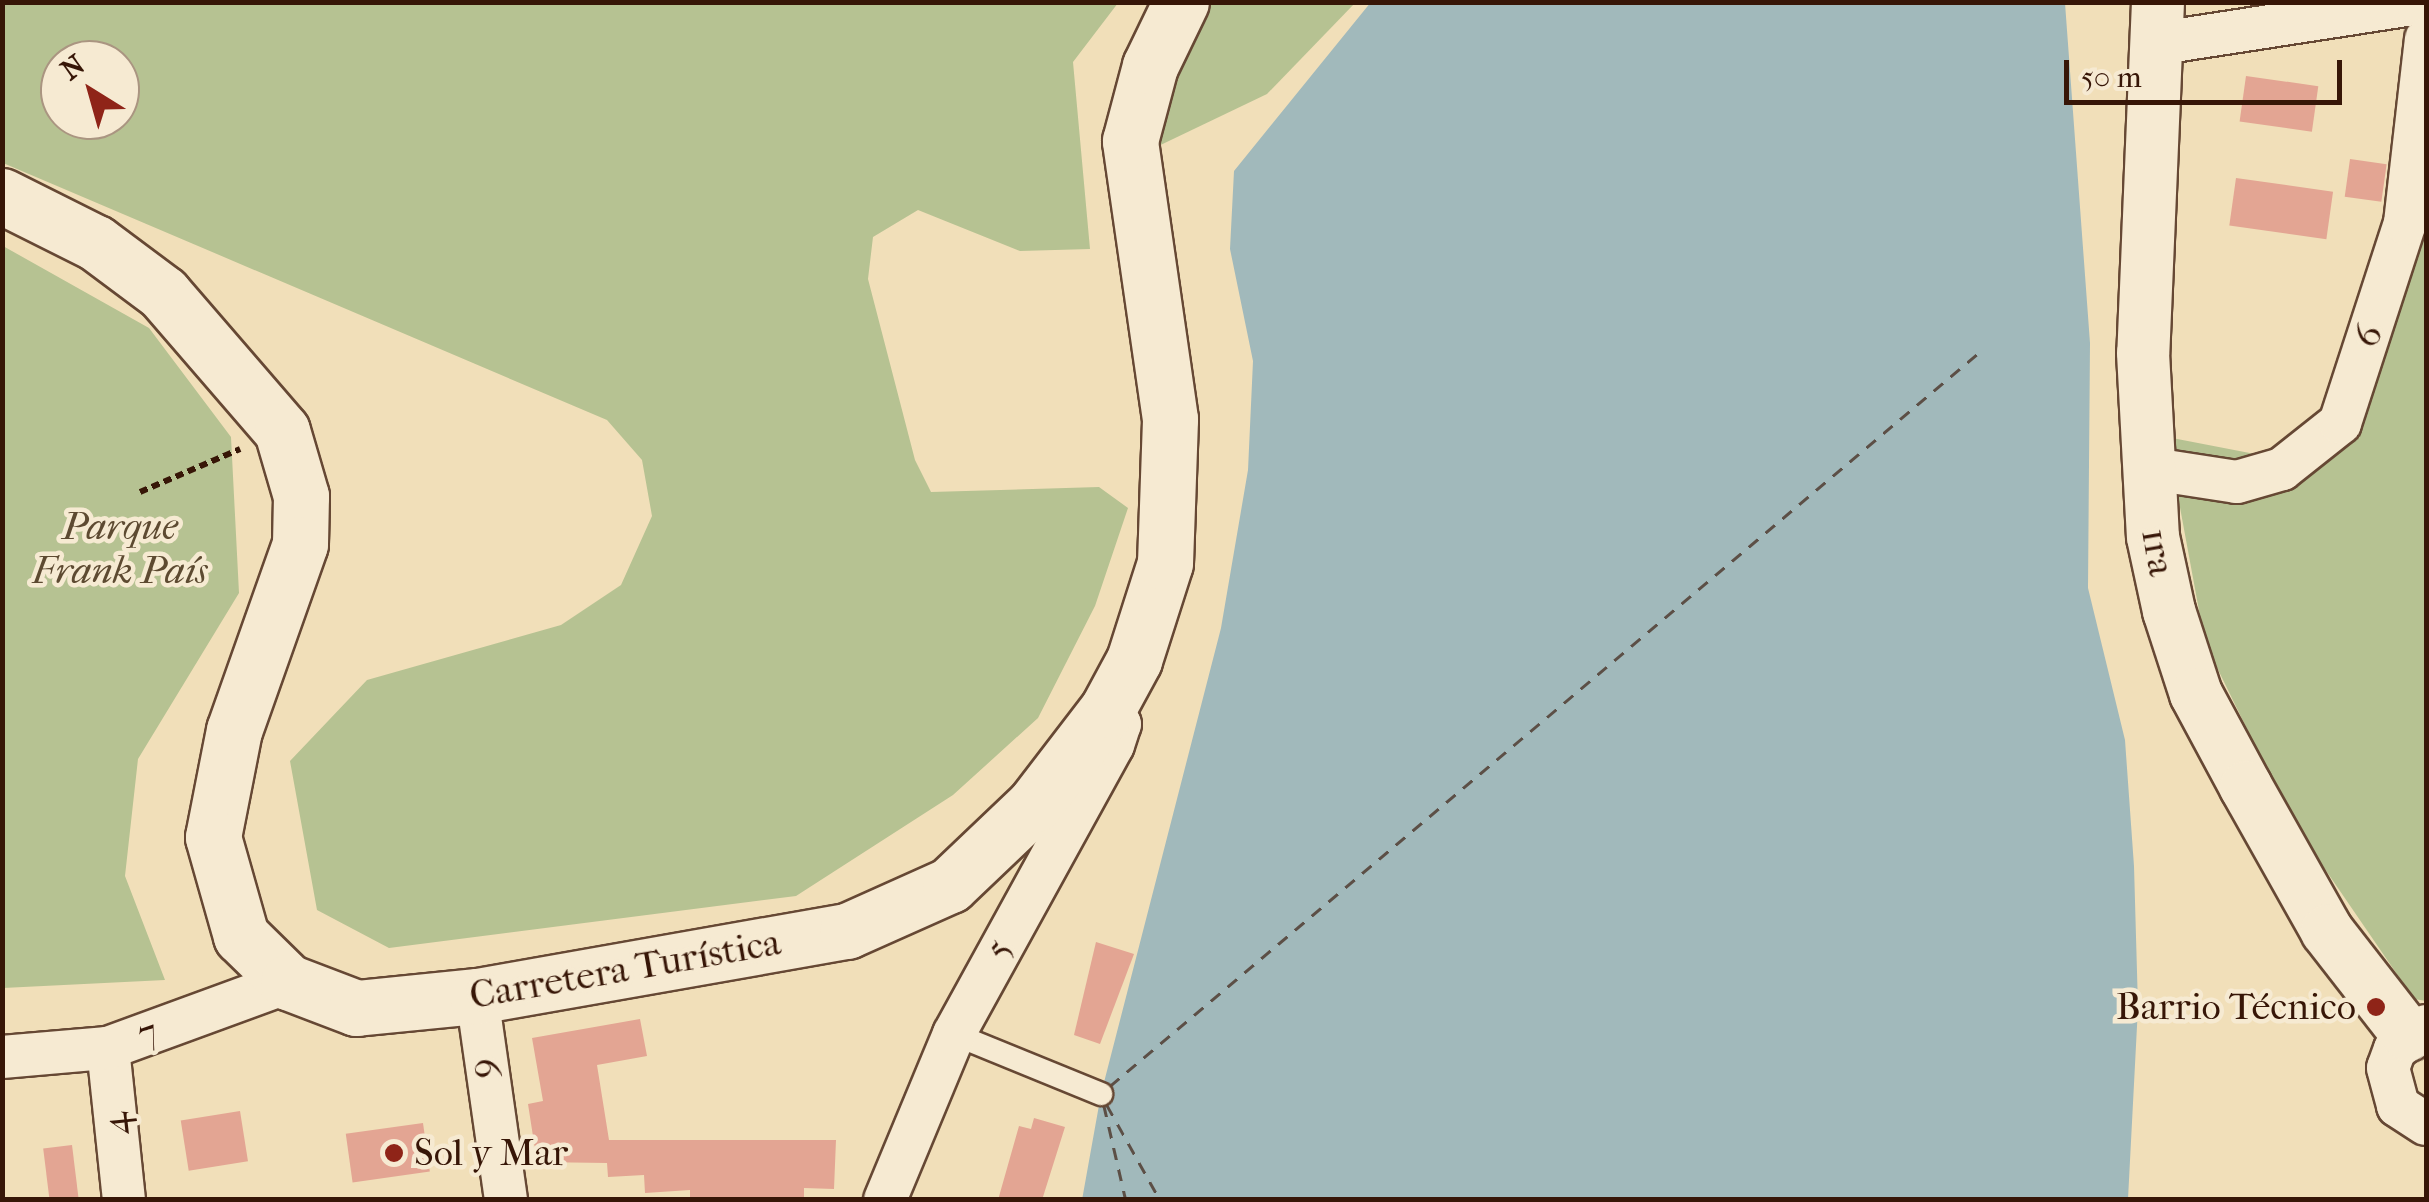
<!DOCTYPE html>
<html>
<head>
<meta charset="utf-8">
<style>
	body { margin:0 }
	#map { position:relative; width:2429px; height:1202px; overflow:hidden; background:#f1dfb9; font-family:"IM FELL French Canon",serif }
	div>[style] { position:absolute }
	.green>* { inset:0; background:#b6c292 }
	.water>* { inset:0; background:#a1b9bb }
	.ferry>* { height:2.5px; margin-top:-1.25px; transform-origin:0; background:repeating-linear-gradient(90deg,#5c4f46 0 12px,transparent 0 22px) }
	.building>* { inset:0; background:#e3a593; transform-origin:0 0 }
	.path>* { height:6px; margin-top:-3px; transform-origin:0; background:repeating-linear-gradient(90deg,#371607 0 8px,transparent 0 13px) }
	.roads { filter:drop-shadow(2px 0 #664834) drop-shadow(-2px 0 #664834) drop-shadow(0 2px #664834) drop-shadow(0 -2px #664834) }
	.service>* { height:22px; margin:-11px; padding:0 11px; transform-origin:11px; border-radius:11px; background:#f6ead2 }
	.minor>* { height:42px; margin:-21px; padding:0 21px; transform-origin:21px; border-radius:21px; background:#f6ead2 }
	.tertiary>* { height:52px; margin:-26px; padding:0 26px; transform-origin:26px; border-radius:26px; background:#f6ead2 }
	.secondary>* { height:55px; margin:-27.5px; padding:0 27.5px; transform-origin:27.5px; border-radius:27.5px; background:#f6ead2 }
	.dots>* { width:28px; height:28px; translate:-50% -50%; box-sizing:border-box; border:5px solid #f6ead2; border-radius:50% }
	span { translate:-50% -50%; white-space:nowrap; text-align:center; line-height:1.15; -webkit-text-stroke:9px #f6ead2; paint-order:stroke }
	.street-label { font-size:38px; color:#371607 }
	.park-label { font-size:38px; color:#5d4a31; font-style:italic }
	.poi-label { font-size:38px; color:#371607 }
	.right { translate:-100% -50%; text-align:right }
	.left { translate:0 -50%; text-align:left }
	.frame { position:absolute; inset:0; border:5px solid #371607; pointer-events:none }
	.north { position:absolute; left:40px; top:40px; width:100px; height:100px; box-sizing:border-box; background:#f6ead2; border:2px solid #aa9581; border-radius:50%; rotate:323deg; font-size:28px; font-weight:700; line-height:40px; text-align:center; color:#371607 }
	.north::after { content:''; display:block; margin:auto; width:35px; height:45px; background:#8f2418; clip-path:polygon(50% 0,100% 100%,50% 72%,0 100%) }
	.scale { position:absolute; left:2064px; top:60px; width:278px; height:45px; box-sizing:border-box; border:5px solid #371607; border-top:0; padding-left:12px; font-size:30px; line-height:35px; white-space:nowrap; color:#371607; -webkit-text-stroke:8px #f6ead2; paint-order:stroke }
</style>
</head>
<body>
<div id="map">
	<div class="green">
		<div style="clip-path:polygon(evenodd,2px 3px,1118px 3px,1073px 62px,1090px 249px,1020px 251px,918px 210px,873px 237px,868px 279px,915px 460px,931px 492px,1099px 487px,1128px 508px,1095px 606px,1038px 718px,953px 795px,796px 896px,389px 948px,317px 910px,290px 761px,367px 680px,561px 625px,621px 585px,652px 516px,642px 460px,607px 420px,3px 163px,2px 3px,60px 60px,120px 60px,120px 120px,60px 120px,60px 60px)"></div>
		<div style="clip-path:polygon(1209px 3px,1355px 3px,1267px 94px,1148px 151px)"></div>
		<div style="clip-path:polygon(2406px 233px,2426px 238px,2426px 1001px,2414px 999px,2292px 821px,2205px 643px,2167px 437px,2260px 455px,2356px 433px)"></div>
		<div style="clip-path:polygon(3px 246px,149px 328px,231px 437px,239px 593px,138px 759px,125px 876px,165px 980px,3px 988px)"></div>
	</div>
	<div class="water">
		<div style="clip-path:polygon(1371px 2px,2065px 3px,2090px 343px,2088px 588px,2125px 740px,2134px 866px,2138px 1007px,2128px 1199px,1082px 1200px,1101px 1094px,1221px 628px,1248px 470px,1253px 361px,1230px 249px,1234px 171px)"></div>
	</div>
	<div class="ferry">
		<div style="left:1110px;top:1086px;width:1142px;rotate:-40.17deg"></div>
		<div style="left:1104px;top:1105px;width:98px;rotate:77deg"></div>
		<div style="left:1107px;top:1105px;width:109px;rotate:60.8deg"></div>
	</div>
	<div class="building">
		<div style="left:2246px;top:76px;width:73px;height:46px;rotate:8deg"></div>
		<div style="left:2350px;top:159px;width:37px;height:38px;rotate:8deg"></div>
		<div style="left:2236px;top:178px;width:98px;height:48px;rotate:8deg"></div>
		<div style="clip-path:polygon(1096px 942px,1134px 954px,1100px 1044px,1074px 1035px)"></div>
		<div style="clip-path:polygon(640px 1019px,647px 1056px,597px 1065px,609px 1140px,836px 1140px,834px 1189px,804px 1188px,804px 1199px,690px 1199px,690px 1190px,645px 1193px,644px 1175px,608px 1177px,607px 1163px,537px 1162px,528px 1104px,543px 1101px,532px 1038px)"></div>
		<div style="left:240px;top:1111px;width:51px;height:60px;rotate:81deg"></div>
		<div style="clip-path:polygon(1034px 1118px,1065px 1127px,1042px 1200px,998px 1200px,1019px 1126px,1031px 1129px)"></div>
		<div style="left:423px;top:1123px;width:49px;height:78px;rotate:82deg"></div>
		<div style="left:72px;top:1145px;width:55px;height:29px;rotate:83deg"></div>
	</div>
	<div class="path">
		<div style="left:140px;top:492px;width:109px;rotate:-23.3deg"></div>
	</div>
	<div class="roads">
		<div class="service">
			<div style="left:954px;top:1034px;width:159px;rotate:22.2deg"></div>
		</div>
		<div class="minor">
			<div style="left:2154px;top:44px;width:275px;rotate:-8.8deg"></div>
			<div style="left:2146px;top:468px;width:92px;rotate:8.7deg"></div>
			<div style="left:2237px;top:482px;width:47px;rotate:-16.1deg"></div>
			<div style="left:2282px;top:469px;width:74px;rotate:-38.4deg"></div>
			<div style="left:2340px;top:423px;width:210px;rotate:-72deg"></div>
			<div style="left:2405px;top:223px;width:185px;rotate:-83.5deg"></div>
			<div style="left:477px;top:996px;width:206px;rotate:81.9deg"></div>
			<div style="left:2426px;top:1026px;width:39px;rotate:143deg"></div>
			<div style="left:2395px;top:1049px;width:20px;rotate:110deg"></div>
			<div style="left:2388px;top:1068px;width:39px;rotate:75deg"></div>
			<div style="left:2398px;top:1106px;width:33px;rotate:33deg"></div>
			<div style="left:108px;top:1048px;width:153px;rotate:84deg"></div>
			<div style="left:2px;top:1057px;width:106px;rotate:-4.9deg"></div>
			<div style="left:108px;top:1048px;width:192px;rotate:-20.1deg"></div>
			<div style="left:885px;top:1200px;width:180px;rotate:-67.4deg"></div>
			<div style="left:954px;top:1034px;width:330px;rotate:-61.2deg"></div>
			<div style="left:1113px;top:745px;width:22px;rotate:-72deg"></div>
			<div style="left:1120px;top:724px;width:19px;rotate:-133deg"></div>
		</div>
		<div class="tertiary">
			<div style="left:2158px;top:2px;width:351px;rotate:92.4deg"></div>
			<div style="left:2143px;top:353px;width:184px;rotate:86.9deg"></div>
			<div style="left:2153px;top:537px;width:76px;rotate:77.8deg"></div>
			<div style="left:2169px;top:611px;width:87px;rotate:72deg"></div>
			<div style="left:2196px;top:694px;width:106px;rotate:61.7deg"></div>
			<div style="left:2246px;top:787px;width:165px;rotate:60.6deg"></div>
			<div style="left:2327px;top:931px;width:132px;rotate:52.1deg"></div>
		</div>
		<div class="secondary">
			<div style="left:2px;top:196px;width:105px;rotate:26.6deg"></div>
			<div style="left:96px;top:243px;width:84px;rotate:36.7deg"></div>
			<div style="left:163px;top:293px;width:182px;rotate:49.2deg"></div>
			<div style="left:282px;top:431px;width:68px;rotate:73.7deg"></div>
			<div style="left:301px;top:496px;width:48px;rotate:91.2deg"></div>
			<div style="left:300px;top:544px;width:197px;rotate:109.5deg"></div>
			<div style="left:234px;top:730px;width:109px;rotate:101.1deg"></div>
			<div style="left:213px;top:837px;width:103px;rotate:74.2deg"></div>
			<div style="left:241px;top:936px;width:66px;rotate:44.4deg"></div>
			<div style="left:288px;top:982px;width:73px;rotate:20.9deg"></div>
			<div style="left:356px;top:1008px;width:122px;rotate:-5.7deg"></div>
			<div style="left:477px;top:996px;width:376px;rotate:-10deg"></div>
			<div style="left:847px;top:931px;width:113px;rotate:-24.1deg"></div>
			<div style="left:950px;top:885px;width:116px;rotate:-43.6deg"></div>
			<div style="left:1034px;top:805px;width:120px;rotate:-52.5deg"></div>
			<div style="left:1107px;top:710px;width:57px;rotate:-61.6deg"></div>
			<div style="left:1134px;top:660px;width:102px;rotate:-72.3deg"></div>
			<div style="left:1165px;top:563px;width:144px;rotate:-88deg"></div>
			<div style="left:1170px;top:419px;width:281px;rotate:-98.2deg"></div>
			<div style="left:1130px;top:141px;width:78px;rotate:-75.1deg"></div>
			<div style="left:1150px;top:66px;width:71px;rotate:-64.2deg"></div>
		</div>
	</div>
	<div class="dots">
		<div style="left:2376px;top:1007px;background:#8f2418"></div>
		<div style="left:394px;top:1153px;background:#8f2418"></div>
	</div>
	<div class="street-label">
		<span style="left:2368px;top:336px;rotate:-72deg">6</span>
		<span style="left:2158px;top:552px;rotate:80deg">1ra</span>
		<span style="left:998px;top:949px;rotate:-63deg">5</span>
		<span style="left:625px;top:969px;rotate:-10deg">Carretera Turística</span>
		<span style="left:148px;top:1033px;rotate:-20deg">7</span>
		<span style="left:487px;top:1068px;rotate:82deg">6</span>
		<span style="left:116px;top:1124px;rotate:-96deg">4</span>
	</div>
	<div class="park-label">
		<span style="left:120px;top:549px">Parque<br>Frank País</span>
	</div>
	<div class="poi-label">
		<span class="right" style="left:2356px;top:1007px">Barrio Técnico</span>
		<span class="left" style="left:414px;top:1153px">Sol y Mar</span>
	</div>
	<div class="frame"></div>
	<div class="north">N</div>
	<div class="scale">50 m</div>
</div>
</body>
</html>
